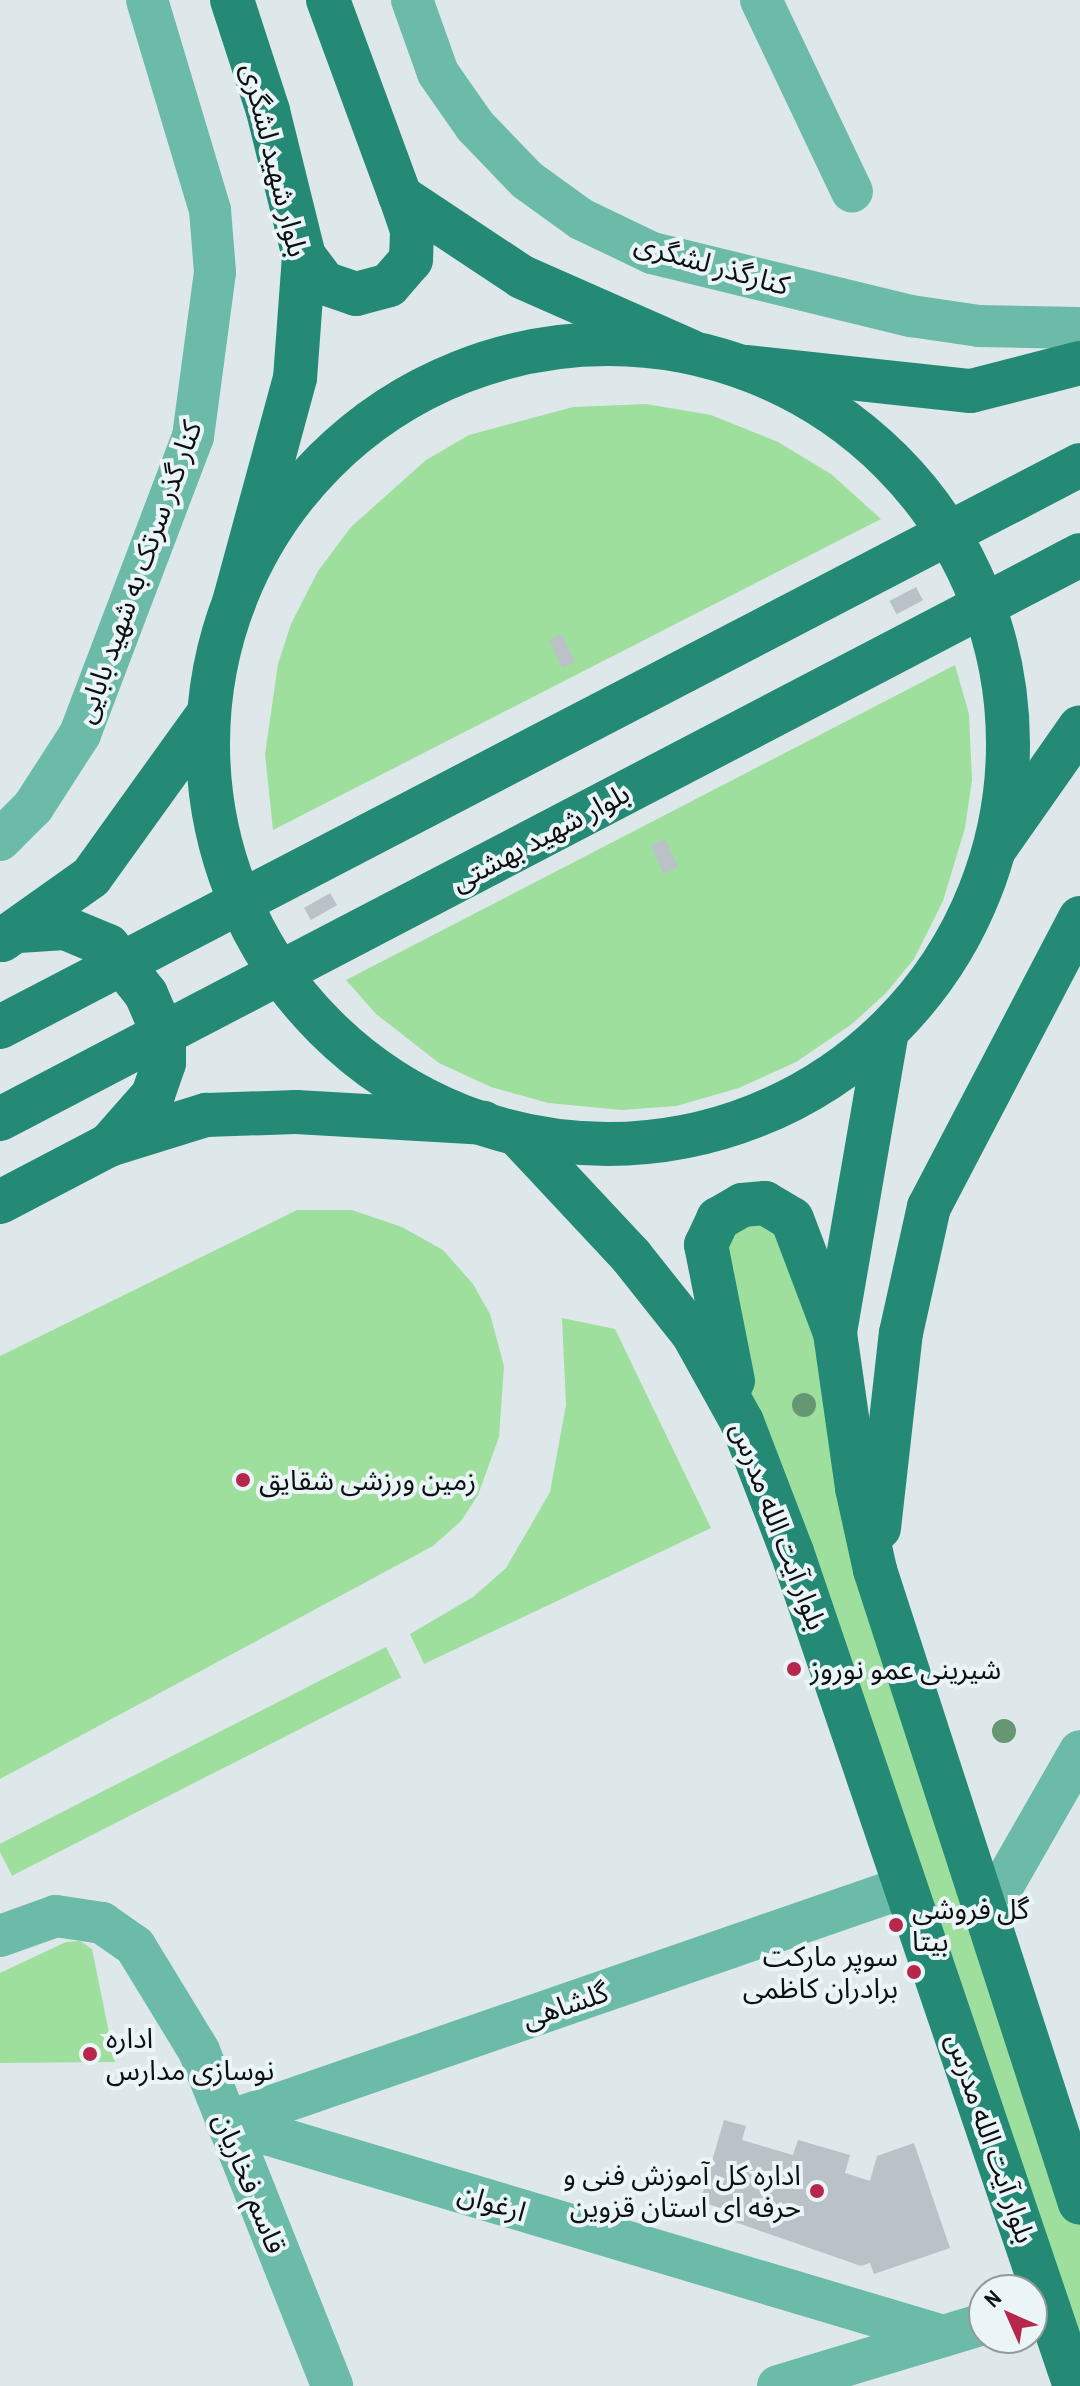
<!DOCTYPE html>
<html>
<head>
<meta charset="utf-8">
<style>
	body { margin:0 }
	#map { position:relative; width:1080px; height:2386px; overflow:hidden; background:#dee8ea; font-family:"Archivo Narrow","Noto Sans Arabic",sans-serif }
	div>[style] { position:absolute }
	.green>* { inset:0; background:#9edf9e; transform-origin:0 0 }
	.building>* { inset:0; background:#bac1c7; transform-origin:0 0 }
	.minor>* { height:42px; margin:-21px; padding:0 21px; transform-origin:21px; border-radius:21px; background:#6cbba9 }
	.major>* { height:44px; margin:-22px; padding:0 22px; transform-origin:22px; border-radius:22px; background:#248a76 }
	.major-bridge>* { height:44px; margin:-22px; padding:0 22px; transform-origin:22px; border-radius:22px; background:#248a76 }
	.major-bridge>.ring { margin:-22px; padding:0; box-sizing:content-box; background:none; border:44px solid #248a76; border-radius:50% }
	.trees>* { width:24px; height:24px; margin:-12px; border-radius:50%; background:#659872 }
	.dots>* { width:22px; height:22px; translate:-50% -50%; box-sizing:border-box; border:4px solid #ebf5f7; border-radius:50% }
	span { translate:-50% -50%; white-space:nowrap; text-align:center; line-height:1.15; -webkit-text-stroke:8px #ebf5f7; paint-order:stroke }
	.street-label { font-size:28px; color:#0d1011 }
	.poi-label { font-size:28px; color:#0d1011 }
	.left { translate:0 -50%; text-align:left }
	.right { translate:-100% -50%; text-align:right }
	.north { position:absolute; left:968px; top:2274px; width:80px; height:80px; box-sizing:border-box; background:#ebf5f7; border:2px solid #92999b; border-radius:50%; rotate:315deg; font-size:22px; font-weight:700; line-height:32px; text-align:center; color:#0d1011 }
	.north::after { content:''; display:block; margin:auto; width:28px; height:36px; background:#b7264b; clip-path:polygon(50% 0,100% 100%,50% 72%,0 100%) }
</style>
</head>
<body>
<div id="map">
	<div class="green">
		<div style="clip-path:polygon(646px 404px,711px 415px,778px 442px,831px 474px,881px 519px,273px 830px,265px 754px,278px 664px,291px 624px,318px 571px,351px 527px,426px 460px,469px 435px,573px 407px)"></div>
		<div style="clip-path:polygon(955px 665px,969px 714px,972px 780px,965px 828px,943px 901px,914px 959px,886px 993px,852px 1024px,796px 1062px,739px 1088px,676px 1106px,622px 1110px,548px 1103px,491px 1087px,439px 1063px,376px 1014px,346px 980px)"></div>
		<div style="clip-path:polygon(779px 1207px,857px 1488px,1080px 2203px,1080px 2386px,742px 1422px,711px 1230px)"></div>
		<div style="clip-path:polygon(297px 1210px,352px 1210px,402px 1227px,443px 1250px,473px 1284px,490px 1314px,504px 1366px,499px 1437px,478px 1495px,461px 1521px,433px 1546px,0 1779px,0 1356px)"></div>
		<div style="clip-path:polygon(562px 1318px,615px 1329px,711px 1528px,424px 1664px,410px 1634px,473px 1597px,506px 1568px,550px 1492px,566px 1405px)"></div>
		<div style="left:386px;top:1647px;width:34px;height:437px;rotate:63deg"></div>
		<div style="clip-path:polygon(80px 1941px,92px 1949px,115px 2062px,0 2063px,0 1973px,66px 1942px)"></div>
	</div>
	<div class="building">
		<div style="left:916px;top:587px;width:15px;height:30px;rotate:62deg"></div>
		<div style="left:562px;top:634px;width:31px;height:14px;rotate:65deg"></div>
		<div style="left:665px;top:839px;width:31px;height:16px;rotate:65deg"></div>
		<div style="left:330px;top:893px;width:14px;height:30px;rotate:60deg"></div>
		<div style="clip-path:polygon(724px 2120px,746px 2126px,742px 2140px,793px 2155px,798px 2140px,850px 2155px,845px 2173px,870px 2181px,877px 2156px,914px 2143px,950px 2248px,874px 2274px,870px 2263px,861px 2266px,732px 2221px,731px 2211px,700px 2202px)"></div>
	</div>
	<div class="minor">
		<div style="left:412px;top:0;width:77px;rotate:70.4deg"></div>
		<div style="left:438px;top:73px;width:65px;rotate:55.1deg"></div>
		<div style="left:475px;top:126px;width:75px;rotate:46.1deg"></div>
		<div style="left:527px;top:180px;width:67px;rotate:35.8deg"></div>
		<div style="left:581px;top:219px;width:79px;rotate:25.6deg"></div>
		<div style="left:652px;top:253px;width:267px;rotate:13.7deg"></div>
		<div style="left:911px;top:316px;width:69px;rotate:8.4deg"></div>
		<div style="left:979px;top:326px;width:101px;rotate:1.1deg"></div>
		<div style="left:761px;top:0;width:212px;rotate:64.6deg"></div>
		<div style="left:0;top:840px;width:47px;rotate:-45deg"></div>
		<div style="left:33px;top:807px;width:87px;rotate:-57.2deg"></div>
		<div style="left:80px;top:734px;width:318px;rotate:-69.2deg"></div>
		<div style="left:193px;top:437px;width:166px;rotate:-82.4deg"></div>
		<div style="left:215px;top:272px;width:62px;rotate:-94.6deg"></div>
		<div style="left:210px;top:210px;width:219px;rotate:-106.7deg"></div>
		<div style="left:985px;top:1917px;width:191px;rotate:-60.2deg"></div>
		<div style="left:0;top:1936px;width:59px;rotate:-19.7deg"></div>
		<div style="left:56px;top:1916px;width:47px;rotate:8.7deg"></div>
		<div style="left:102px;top:1923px;width:40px;rotate:34.9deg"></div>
		<div style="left:135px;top:1946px;width:123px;rotate:58.6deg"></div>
		<div style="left:199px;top:2051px;width:360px;rotate:68.3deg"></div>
		<div style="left:226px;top:2122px;width:748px;rotate:16.62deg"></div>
		<div style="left:226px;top:2122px;width:719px;rotate:-19.09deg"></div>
		<div style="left:778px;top:2386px;width:215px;rotate:-16.8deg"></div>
	</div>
	<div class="major">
		<div style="left:232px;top:0;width:117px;rotate:72deg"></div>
		<div style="left:268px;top:111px;width:149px;rotate:76.1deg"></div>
		<div style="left:304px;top:256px;width:122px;rotate:94.2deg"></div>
		<div style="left:295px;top:378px;width:232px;rotate:105.2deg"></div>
		<div style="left:328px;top:0;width:209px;rotate:69.8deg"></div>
		<div style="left:400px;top:196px;width:146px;rotate:33.6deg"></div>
		<div style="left:522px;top:277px;width:184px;rotate:23.8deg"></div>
		<div style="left:304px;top:256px;width:34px;rotate:53deg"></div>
		<div style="left:324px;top:283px;width:34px;rotate:19deg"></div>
		<div style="left:356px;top:294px;width:34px;rotate:-15deg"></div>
		<div style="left:389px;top:285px;width:33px;rotate:-49deg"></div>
		<div style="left:411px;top:260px;width:30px;rotate:-88deg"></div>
		<div style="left:412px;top:230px;width:36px;rotate:-109deg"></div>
		<div style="left:746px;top:367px;width:226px;rotate:6.1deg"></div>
		<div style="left:971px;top:391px;width:113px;rotate:-14.4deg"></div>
		<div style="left:996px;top:847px;width:146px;rotate:-55deg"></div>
		<div style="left:2px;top:940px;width:109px;rotate:-35.3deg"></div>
		<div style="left:91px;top:877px;width:201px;rotate:-54.3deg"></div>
		<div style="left:0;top:1027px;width:1217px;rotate:-27.49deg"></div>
		<div style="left:887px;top:1031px;width:306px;rotate:99.8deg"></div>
		<div style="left:835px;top:1333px;width:157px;rotate:81.9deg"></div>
		<div style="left:857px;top:1488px;width:84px;rotate:77.6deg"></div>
		<div style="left:875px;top:1570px;width:665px;rotate:72.06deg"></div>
		<div style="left:0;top:1119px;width:1218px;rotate:-27.57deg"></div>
		<div style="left:517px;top:1134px;width:167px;rotate:46.9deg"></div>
		<div style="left:631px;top:1256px;width:100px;rotate:51.5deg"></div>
		<div style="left:693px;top:1334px;width:101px;rotate:60.9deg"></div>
		<div style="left:742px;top:1422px;width:139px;rotate:69deg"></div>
		<div style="left:792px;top:1552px;width:881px;rotate:71.26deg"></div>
		<div style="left:0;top:1202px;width:123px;rotate:-27.6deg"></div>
		<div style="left:109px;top:1145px;width:102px;rotate:-17.2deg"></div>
		<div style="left:206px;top:1115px;width:90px;rotate:-1.9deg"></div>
		<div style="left:296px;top:1112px;width:188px;rotate:3.3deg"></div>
		<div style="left:733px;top:1381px;width:139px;rotate:-101.2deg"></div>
		<div style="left:706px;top:1245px;width:29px;rotate:-65deg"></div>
		<div style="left:718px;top:1219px;width:28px;rotate:-30deg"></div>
		<div style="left:742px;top:1205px;width:23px;rotate:-5deg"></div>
		<div style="left:765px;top:1203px;width:31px;rotate:31deg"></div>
		<div style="left:792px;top:1219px;width:122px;rotate:69.3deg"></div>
		<div style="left:879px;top:1528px;width:196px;rotate:-83.6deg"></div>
		<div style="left:901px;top:1333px;width:129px;rotate:-77.5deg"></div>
		<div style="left:929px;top:1207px;width:326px;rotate:-62.4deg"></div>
	</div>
	<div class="major-bridge">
		<div class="ring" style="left:208px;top:344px;width:756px;height:756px"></div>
		<div style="left:18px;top:931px;width:47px;rotate:-3.7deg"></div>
		<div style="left:65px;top:928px;width:47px;rotate:22.7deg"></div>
		<div style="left:108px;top:946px;width:61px;rotate:51.6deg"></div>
		<div style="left:146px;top:994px;width:46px;rotate:66.8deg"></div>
		<div style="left:164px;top:1036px;width:27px;rotate:90deg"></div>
		<div style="left:164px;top:1063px;width:34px;rotate:109deg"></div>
		<div style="left:153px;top:1095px;width:67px;rotate:131.3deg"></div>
	</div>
	<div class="trees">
		<div style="left:804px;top:1405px"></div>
		<div style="left:1004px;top:1731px"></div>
	</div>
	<div class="dots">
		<div style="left:243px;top:1480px;background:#b7264b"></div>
		<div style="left:794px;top:1669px;background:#b7264b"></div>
		<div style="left:896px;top:1925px;background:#b7264b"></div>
		<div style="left:914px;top:1972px;background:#b7264b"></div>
		<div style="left:90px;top:2054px;background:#b7264b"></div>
		<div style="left:817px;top:2191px;background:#b7264b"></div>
	</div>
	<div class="street-label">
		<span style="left:275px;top:160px;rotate:76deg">بلوار شهید لشگری</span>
		<span style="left:712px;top:264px;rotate:16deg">کنارگذر لشگری</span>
		<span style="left:138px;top:572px;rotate:-70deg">کنار گذر سرتک به شهید بابایی</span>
		<span style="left:540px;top:837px;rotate:-28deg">بلوار شهید بهشتی</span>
		<span style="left:779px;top:1526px;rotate:69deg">بلوار آیت الله مدرس</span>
		<span style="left:565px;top:2005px;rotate:-19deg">گلشاهی</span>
		<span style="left:991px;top:2138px;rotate:71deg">بلوار آیت الله مدرس</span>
		<span style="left:250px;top:2183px;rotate:68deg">قاسم فخاریان</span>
		<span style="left:492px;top:2202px;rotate:17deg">ارغوان</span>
	</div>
	<div class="poi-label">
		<span class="left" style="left:259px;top:1480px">زمین ورزشی شقایق</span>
		<span class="left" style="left:810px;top:1669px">شیرینی عمو نوروز</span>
		<span class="left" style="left:912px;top:1925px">گل فروشی<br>بیتا</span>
		<span class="right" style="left:898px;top:1972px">سوپر مارکت<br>برادران کاظمی</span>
		<span class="left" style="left:106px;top:2054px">اداره<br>نوسازی مدارس</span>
		<span class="right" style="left:801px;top:2191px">اداره کل آموزش فنی و<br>حرفه ای استان قزوین</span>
	</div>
	<div class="north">N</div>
</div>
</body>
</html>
